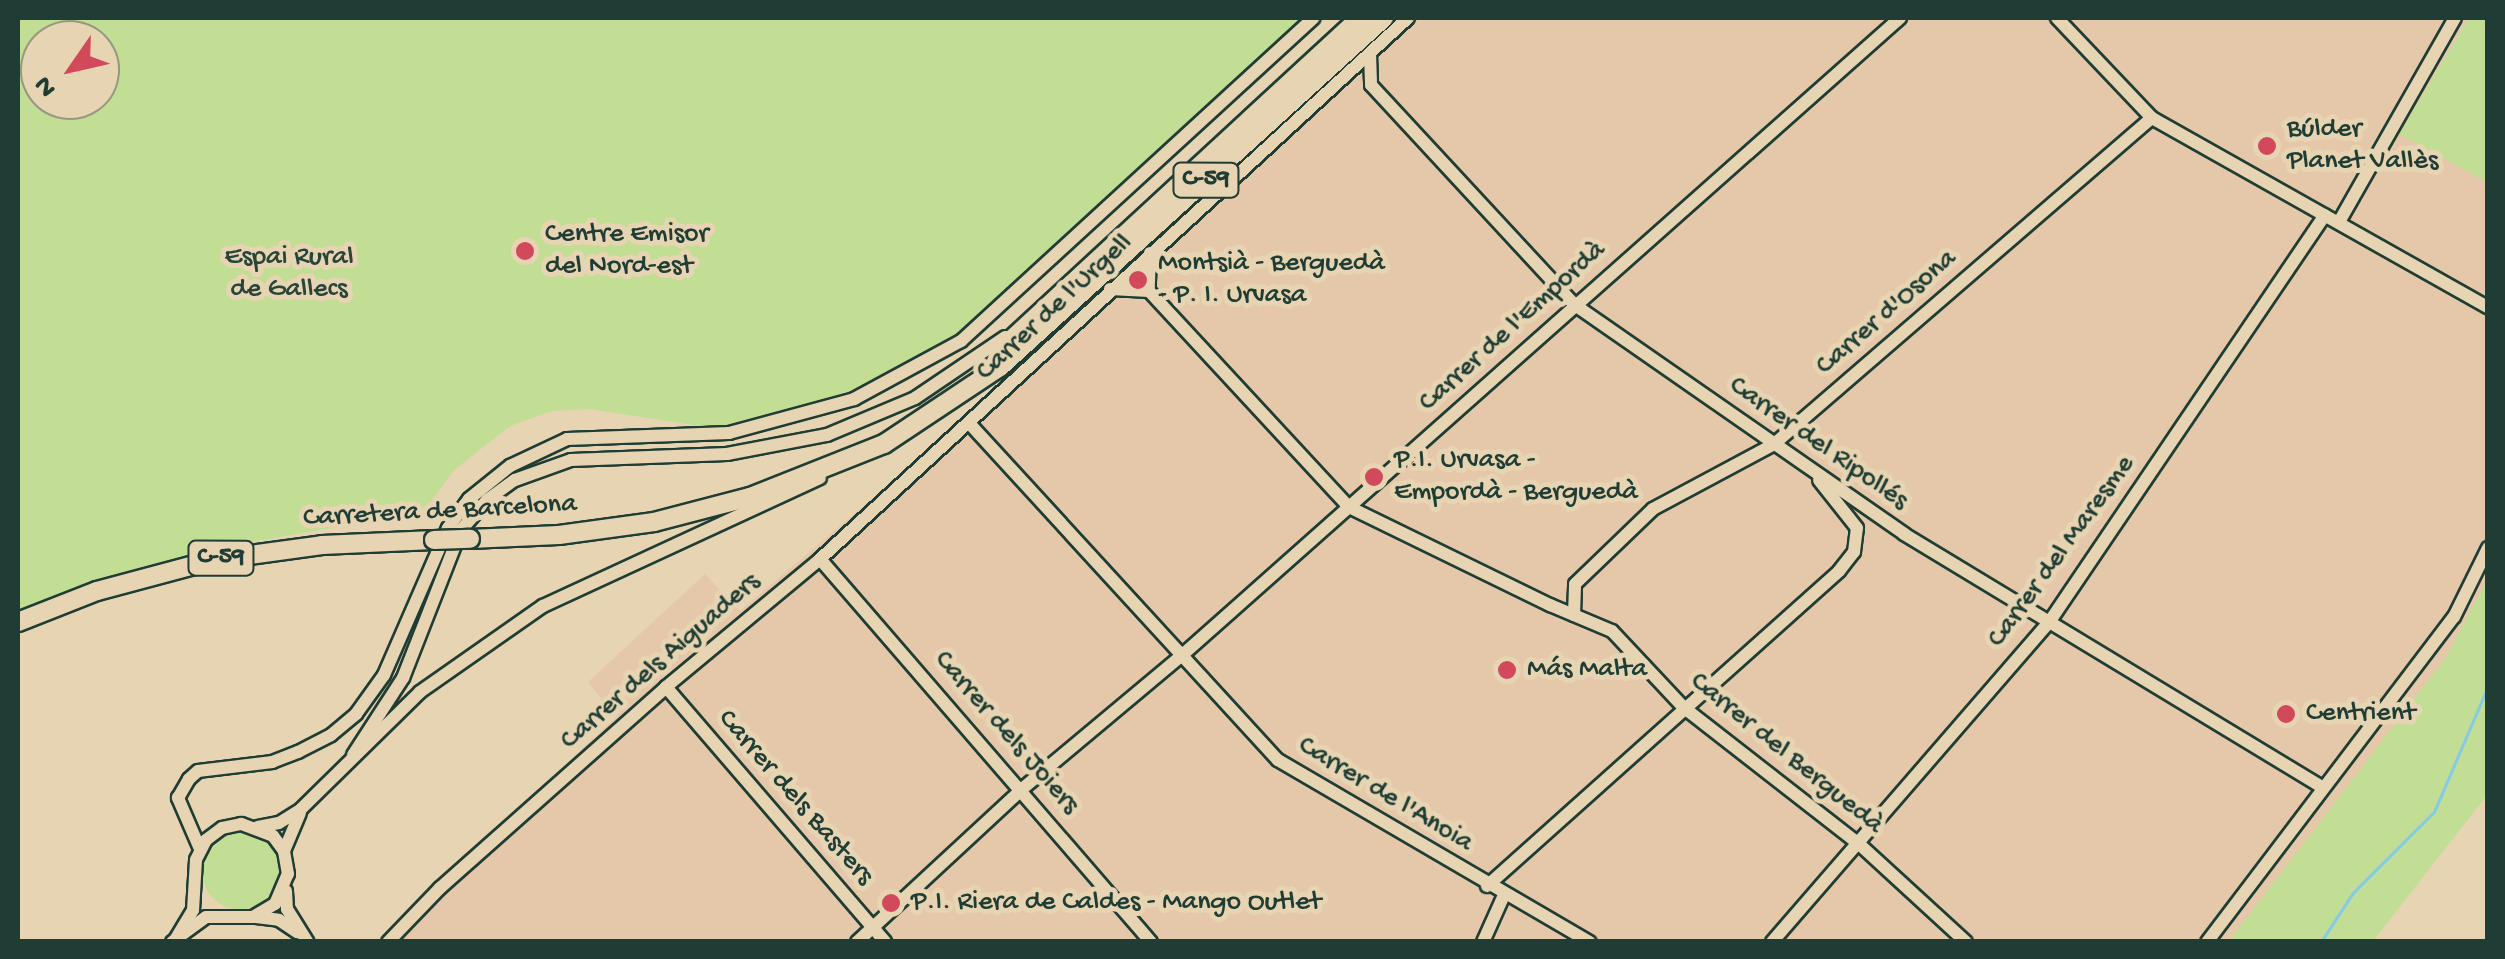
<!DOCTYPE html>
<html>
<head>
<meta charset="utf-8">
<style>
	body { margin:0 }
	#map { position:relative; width:2505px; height:959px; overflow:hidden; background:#e7d4b2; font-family:"Gochi Hand",sans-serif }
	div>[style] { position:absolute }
	.built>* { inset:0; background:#e5c7a9 }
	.green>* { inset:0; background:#c2dd94 }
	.round { border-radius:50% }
	.stream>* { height:2.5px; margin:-1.25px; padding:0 1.25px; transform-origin:1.25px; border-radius:1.25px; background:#85cbe6 }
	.roads { filter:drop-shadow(2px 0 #1f3d34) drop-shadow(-2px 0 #1f3d34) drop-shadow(0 2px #1f3d34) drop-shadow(0 -2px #1f3d34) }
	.minor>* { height:12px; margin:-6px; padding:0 6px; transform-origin:6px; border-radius:6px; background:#e7d4b2 }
	.highway>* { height:18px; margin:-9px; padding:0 9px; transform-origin:9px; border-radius:9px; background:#e7d4b2 }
	.bridges { filter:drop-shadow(2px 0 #1f3d34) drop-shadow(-2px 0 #1f3d34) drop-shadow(0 2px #1f3d34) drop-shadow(0 -2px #1f3d34) }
	.highway-bridge>* { height:18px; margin:-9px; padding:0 9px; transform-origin:9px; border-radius:9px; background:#e7d4b2 }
	.dots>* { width:28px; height:28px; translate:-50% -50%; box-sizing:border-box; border:5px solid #e7d4b2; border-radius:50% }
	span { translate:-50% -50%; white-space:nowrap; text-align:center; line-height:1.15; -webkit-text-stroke:10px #e7d4b2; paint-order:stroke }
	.shield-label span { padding:2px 8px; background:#e7d4b2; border:2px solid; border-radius:8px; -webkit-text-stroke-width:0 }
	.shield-label { font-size:25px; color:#1f3d34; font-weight:700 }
	.poi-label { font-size:28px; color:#1f3d34 }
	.left { translate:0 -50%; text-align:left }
	.park-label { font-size:28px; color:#274539 }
	.street-label { font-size:28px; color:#1f3d34 }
	.frame { position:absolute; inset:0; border:20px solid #1f3d34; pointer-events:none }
	.north { position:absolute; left:20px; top:20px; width:100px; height:100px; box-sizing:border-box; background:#e7d4b2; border:2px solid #979880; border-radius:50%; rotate:236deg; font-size:28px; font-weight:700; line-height:40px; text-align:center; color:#1f3d34 }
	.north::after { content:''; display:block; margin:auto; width:35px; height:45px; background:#d1495b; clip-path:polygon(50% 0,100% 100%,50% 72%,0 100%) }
</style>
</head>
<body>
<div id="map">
	<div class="built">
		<div style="clip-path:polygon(1406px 18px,2469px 18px,2400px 134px,2487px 182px,2487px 580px,2446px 657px,2229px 941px,376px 942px,616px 717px,588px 682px,705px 574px,740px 611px,881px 491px)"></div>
	</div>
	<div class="green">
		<div style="clip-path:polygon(evenodd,18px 18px,1309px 18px,954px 338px,896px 373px,784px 415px,719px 429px,590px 409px,552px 411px,510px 426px,453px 471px,419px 519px,326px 529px,222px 547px,102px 578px,18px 613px,18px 18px,40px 40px,100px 40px,100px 100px,40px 100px,40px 40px)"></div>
		<div style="clip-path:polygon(2469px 18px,2487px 18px,2487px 182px,2399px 134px)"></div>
		<div style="clip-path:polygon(2487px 580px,2487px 795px,2373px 941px,2229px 941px,2446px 657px)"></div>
		<div class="round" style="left:202px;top:832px;width:78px;height:78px"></div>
	</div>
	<div class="stream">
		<div style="left:2321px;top:942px;width:57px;rotate:-57.1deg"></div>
		<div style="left:2352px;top:894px;width:116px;rotate:-45deg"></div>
		<div style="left:2434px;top:812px;width:137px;rotate:-66.8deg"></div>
	</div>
	<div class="roads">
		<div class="minor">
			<div style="left:2057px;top:18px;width:138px;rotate:46.5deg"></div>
			<div style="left:2152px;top:118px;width:386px;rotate:29.4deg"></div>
			<div style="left:1370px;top:54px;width:31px;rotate:88deg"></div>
			<div style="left:1371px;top:85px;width:300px;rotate:47.2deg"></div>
			<div style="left:1575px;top:305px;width:401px;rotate:34.8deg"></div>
			<div style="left:1904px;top:534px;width:490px;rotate:31.2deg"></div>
			<div style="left:2339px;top:222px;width:235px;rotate:-60.4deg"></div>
			<div style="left:1150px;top:253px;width:38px;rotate:92deg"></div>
			<div style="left:1149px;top:291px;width:294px;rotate:47.2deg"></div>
			<div style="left:1349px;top:507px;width:224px;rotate:26deg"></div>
			<div style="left:1550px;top:605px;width:67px;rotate:22.8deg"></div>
			<div style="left:1612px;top:631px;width:104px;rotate:46.9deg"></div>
			<div style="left:1683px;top:707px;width:223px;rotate:37.9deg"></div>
			<div style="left:1859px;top:844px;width:145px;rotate:42.5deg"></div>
			<div style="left:1110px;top:289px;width:39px;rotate:3deg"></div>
			<div style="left:969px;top:423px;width:457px;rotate:47.5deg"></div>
			<div style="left:1278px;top:760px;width:361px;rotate:30.3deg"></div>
			<div style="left:820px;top:559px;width:506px;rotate:49.17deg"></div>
			<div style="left:1574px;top:615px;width:31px;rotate:-88deg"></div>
			<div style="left:1575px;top:584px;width:108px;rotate:-43.9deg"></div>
			<div style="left:1653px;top:509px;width:137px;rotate:-28.2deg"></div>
			<div style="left:1774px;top:444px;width:499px;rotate:-40.8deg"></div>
			<div style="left:666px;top:687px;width:336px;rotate:49.3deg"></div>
			<div style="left:353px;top:755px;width:92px;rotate:-57deg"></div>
			<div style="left:403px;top:678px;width:159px;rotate:-68.6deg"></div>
			<div style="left:461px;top:530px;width:40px;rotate:-49deg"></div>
			<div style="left:487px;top:500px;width:34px;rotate:-36deg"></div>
			<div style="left:515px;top:480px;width:59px;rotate:-19.7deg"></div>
			<div style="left:571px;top:460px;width:156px;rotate:-2.2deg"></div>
			<div style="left:727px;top:454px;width:102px;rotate:-10.8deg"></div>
			<div style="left:827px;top:435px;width:95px;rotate:-22.8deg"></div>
			<div style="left:915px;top:398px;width:109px;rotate:-34.1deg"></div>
			<div style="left:258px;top:827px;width:21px;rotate:-11deg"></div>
			<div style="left:279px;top:823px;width:26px;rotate:-32deg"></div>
			<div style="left:301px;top:809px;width:167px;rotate:-44.5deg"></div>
			<div style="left:420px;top:692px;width:150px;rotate:-35deg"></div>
			<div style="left:543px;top:606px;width:305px;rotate:-24.8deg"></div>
			<div style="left:200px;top:849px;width:56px;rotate:-113.3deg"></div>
			<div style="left:178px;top:798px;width:22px;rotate:-60deg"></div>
			<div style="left:189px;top:779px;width:12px;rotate:-42deg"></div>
			<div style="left:198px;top:771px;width:75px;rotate:-6.9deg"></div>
			<div style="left:272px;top:762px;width:28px;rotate:-21deg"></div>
			<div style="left:298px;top:752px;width:37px;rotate:-27deg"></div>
			<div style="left:331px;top:735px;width:33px;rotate:-40deg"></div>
			<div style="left:356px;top:714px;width:48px;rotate:-54.3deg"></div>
			<div style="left:384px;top:675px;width:160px;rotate:-66.5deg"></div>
			<div style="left:448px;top:528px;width:36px;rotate:-54deg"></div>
			<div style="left:469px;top:499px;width:53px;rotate:-38.8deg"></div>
			<div style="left:510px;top:466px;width:63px;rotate:-25.3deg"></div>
			<div style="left:567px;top:439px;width:162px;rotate:-2.1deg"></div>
			<div style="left:729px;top:433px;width:130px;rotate:-15.2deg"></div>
			<div style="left:854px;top:399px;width:122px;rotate:-28.5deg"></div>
			<div style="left:961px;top:341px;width:478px;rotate:-42.5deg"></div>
			<div style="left:284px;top:851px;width:41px;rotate:-67.2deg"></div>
			<div style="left:1487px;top:886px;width:472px;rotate:-41.8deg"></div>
			<div style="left:1839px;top:571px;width:24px;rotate:-52deg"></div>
			<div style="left:1854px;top:552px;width:24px;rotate:-83deg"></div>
			<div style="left:1857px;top:528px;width:61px;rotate:-128.4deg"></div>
			<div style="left:286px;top:891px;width:18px;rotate:87deg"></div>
			<div style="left:287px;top:909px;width:39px;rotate:58deg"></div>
			<div style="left:256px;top:917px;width:23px;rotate:7deg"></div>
			<div style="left:279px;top:920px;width:22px;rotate:34deg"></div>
			<div style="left:172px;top:942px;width:42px;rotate:-36.3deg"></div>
			<div style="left:206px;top:917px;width:47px"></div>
			<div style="left:253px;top:917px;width:26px;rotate:-31deg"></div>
			<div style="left:275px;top:904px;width:33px;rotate:-67deg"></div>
			<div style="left:288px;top:874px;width:23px;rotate:-100deg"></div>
			<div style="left:284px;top:851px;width:19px;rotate:-126deg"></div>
			<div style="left:273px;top:836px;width:34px;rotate:-159deg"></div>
			<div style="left:241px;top:824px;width:19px;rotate:168deg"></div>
			<div style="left:222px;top:828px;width:20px;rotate:143deg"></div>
			<div style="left:206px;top:840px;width:22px;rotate:117deg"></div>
			<div style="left:196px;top:860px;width:50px;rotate:93.4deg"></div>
			<div style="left:193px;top:910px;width:33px;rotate:121deg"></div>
			<div style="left:388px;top:942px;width:75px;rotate:-46.1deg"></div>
			<div style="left:440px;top:888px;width:302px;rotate:-41.6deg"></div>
			<div style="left:666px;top:687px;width:200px;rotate:-39.7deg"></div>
			<div style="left:820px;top:559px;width:799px;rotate:-42.62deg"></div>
			<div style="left:857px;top:942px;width:225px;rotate:-42.8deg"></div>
			<div style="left:1022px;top:789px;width:206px;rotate:-39.9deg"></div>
			<div style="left:1180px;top:657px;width:963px;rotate:-41.59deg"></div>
			<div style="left:1483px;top:942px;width:51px;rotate:-65.9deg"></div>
			<div style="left:1772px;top:942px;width:425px;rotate:-49.1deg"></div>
			<div style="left:2050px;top:621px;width:490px;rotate:-55.9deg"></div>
			<div style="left:2207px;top:942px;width:408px;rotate:-52.8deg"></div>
			<div style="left:2454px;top:617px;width:77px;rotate:-63.8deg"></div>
		</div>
		<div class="highway">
			<div style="left:1001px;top:349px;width:488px;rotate:-42.7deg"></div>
			<div style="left:470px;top:539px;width:89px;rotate:-2.6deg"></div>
			<div style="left:559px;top:535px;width:96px;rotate:-7.8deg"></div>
			<div style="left:654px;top:522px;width:99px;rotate:-14.6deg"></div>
			<div style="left:750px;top:497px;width:144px;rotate:-21.6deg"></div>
			<div style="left:884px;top:444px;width:139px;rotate:-33.6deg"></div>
			<div style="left:1000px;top:367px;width:519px;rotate:-42.27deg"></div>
			<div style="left:18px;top:622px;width:85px;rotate:-21.4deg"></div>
			<div style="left:97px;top:591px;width:120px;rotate:-15deg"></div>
			<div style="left:213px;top:560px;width:110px;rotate:-7.8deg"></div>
			<div style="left:322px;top:545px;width:112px;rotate:-2.6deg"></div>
		</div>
	</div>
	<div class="bridges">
		<div class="highway-bridge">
			<div style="left:434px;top:540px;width:36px;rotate:-2deg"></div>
		</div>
	</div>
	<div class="dots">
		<div style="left:2267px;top:146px;background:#d1495b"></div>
		<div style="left:525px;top:251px;background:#d1495b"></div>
		<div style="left:1138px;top:280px;background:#d1495b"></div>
		<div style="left:1374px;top:477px;background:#d1495b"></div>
		<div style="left:1507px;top:670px;background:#d1495b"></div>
		<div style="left:2286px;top:714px;background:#d1495b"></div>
		<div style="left:891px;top:903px;background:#d1495b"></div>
	</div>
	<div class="shield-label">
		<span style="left:1206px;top:180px">C-59</span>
		<span style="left:221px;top:558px">C-59</span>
	</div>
	<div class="poi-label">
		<span class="left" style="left:2287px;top:146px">Búlder<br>Planet Vallès</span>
		<span class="left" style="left:545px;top:251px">Centre Emisor<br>del Nord-est</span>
		<span class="left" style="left:1158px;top:280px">Montsià - Berguedà<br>- P. I. Urvasa</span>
		<span class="left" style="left:1394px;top:477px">P.I. Urvasa -<br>Empordà - Berguedà</span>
		<span class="left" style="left:1527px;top:670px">Más Malta</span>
		<span class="left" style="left:2306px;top:714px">Centrient</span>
		<span class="left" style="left:911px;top:903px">P.I. Riera de Caldes - Mango Outlet</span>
	</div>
	<div class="park-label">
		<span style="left:289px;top:274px">Espai Rural<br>de Gallecs</span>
	</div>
	<div class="street-label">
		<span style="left:1055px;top:308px;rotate:-43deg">Carrer de l'Urgell</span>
		<span style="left:1887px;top:313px;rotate:-41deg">Carrer d'Osona</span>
		<span style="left:1513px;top:327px;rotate:-42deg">Carrer de l'Empordà</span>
		<span style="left:1818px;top:444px;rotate:35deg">Carrer del Ripollés</span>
		<span style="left:440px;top:512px;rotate:-3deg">Carretera de Barcelona</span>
		<span style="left:2062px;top:552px;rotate:-54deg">Carrer del Maresme</span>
		<span style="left:661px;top:662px;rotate:-41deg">Carrer dels Aiguaders</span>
		<span style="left:1006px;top:733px;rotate:49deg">Carrer dels Joiers</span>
		<span style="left:1786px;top:754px;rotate:39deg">Carrer del Berguedà</span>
		<span style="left:1385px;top:795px;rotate:31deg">Carrer de l'Anoia</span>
		<span style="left:795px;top:798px;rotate:49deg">Carrer dels Basters</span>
	</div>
	<div class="frame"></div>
	<div class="north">N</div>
</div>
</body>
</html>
